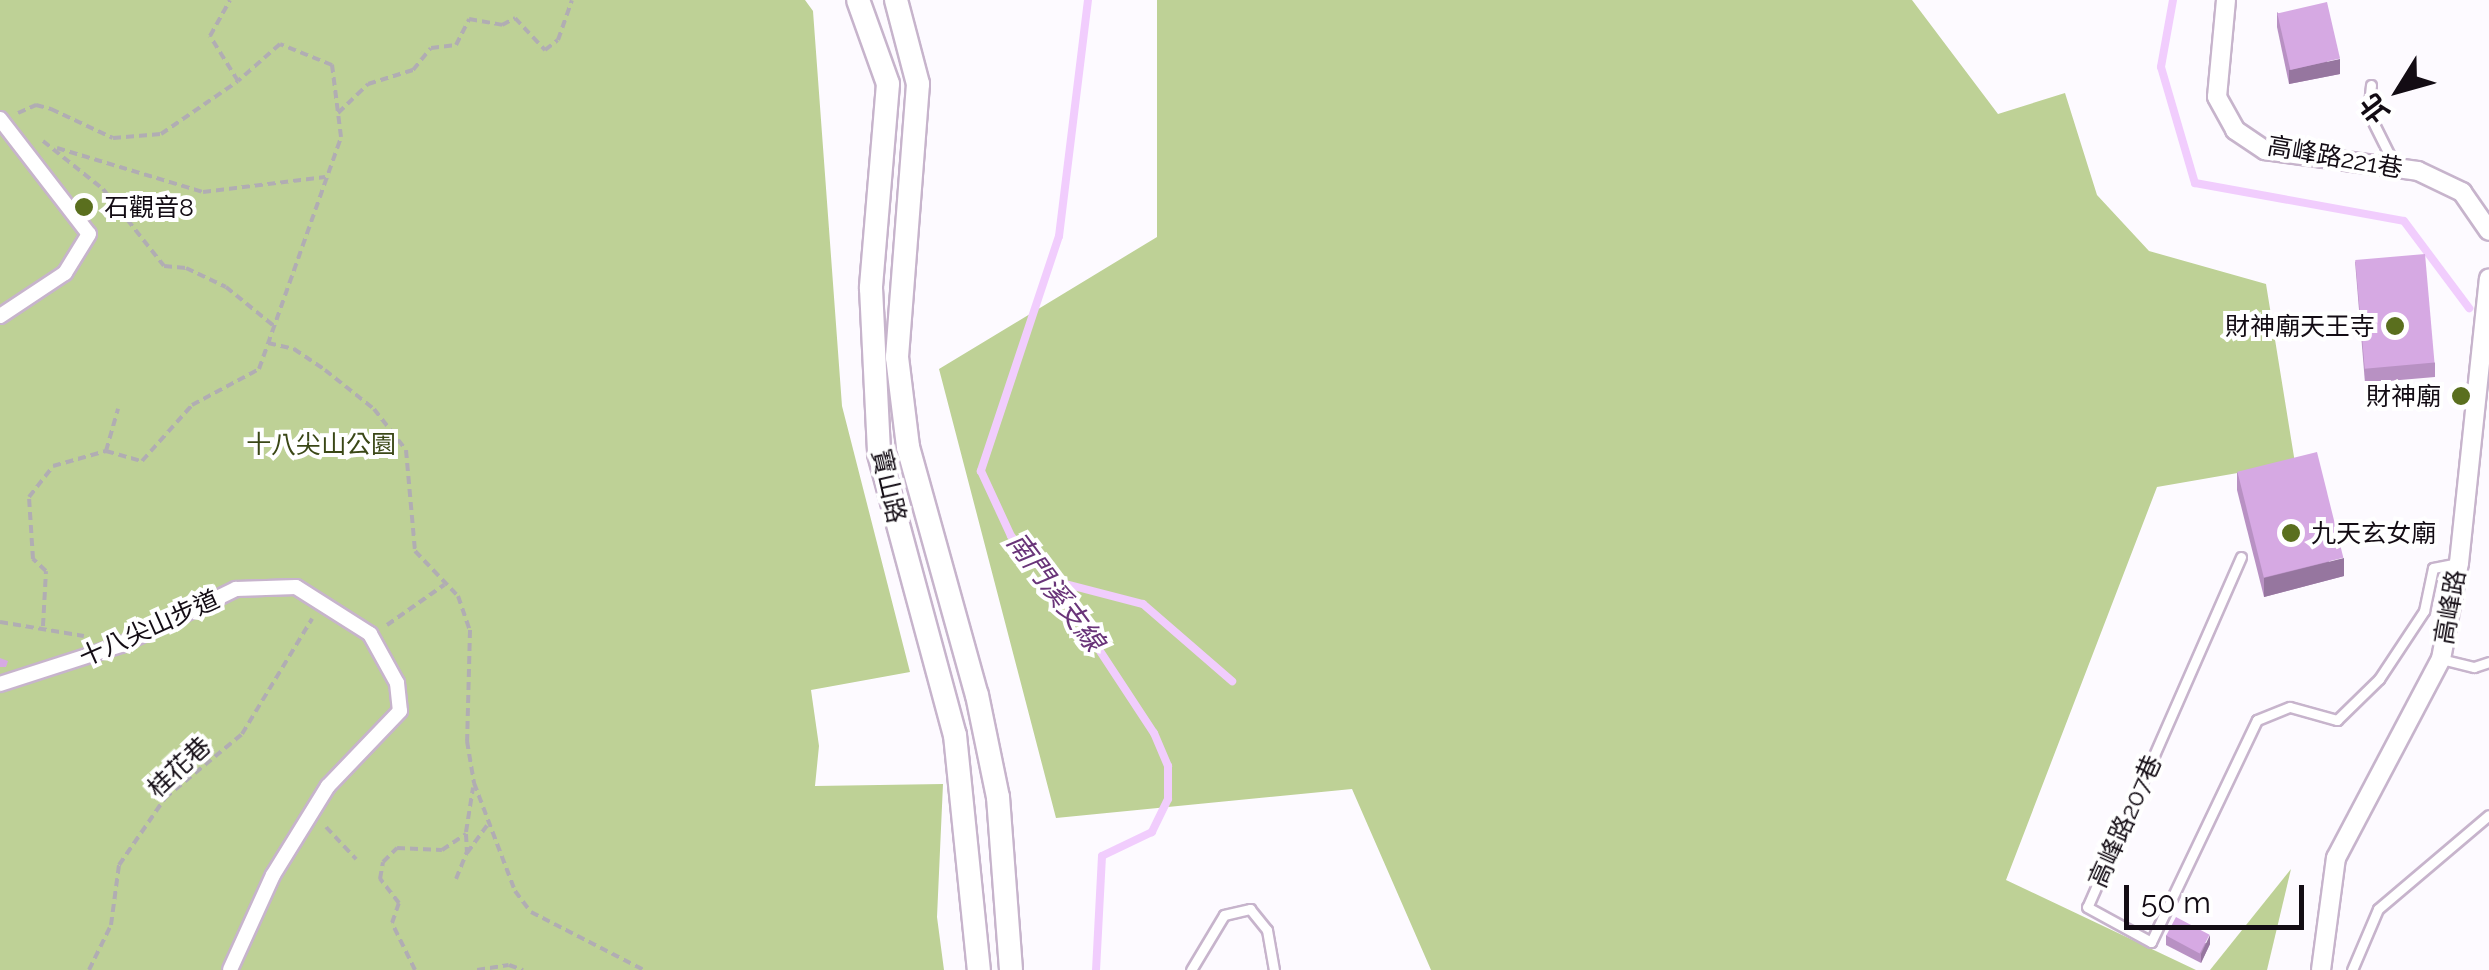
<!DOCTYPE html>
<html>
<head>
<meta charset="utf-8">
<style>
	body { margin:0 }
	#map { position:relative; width:2489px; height:970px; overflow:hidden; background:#fdfaff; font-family:Raleway,"Noto Sans TC",sans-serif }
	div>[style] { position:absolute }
	.green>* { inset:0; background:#bed196 }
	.stream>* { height:8px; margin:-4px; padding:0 4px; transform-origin:4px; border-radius:4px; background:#f1cdfd }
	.path>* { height:4px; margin-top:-2px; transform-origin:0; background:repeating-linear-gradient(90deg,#b1adb3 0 8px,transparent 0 13px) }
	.roads { filter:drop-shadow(2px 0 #c7b4cc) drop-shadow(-2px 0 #c7b4cc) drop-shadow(0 2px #c7b4cc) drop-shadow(0 -2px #c7b4cc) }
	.service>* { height:9px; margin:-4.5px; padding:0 4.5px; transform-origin:4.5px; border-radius:4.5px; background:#fff }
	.pedestrian>* { height:14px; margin:-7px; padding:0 7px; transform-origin:7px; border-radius:7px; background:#fff }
	.minor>* { height:18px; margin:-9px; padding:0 9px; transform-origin:9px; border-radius:9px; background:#fff }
	.tertiary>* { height:22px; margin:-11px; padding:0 11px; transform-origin:11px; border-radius:11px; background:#fff }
	.wall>* { inset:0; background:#b891c3 }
	.shaded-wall>* { inset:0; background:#96769f }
	.building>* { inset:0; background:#d6a9e3; transform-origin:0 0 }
	.dots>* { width:28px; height:28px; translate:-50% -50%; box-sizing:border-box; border:5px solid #fff; border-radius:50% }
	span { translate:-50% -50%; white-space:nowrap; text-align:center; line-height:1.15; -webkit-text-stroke:8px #fff; paint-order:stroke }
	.street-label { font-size:25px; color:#130c14 }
	.poi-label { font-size:25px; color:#130c14 }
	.left { translate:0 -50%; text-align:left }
	.right { translate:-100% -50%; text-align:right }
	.park-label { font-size:25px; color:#3a4716 }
	.water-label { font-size:28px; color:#693479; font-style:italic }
	.north { position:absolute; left:2349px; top:40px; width:100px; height:100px; -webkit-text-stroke:8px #fff; paint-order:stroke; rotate:233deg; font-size:28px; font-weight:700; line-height:40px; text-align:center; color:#130c14 }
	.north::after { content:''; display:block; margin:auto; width:35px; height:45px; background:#130c14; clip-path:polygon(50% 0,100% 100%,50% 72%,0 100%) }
	.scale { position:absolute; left:2124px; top:885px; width:180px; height:45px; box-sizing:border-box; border:5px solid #130c14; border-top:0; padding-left:12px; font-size:30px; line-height:35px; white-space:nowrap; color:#130c14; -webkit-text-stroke:8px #fff; paint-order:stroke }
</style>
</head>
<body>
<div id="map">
	<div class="green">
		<div style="clip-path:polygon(0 0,805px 0,813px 11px,842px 406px,910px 672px,811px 690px,819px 746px,815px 786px,943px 784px,937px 917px,944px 970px,0 970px)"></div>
		<div style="clip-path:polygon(1157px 0,1912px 0,1998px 114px,2065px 93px,2097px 195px,2149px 251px,2266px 284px,2295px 463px,2157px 487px,2006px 880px,2196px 970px,1431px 970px,1352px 789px,1056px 818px,939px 369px,1157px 237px)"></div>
		<div style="clip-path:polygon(2291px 869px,2267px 970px,2210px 970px)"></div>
	</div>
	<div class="stream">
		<div style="left:1088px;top:0;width:238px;rotate:97deg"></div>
		<div style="left:1059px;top:236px;width:248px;rotate:108.4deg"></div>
		<div style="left:981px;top:471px;width:72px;rotate:65.2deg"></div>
		<div style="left:1011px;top:536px;width:62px;rotate:46.3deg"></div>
		<div style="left:1054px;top:581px;width:182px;rotate:56.7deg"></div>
		<div style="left:1154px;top:733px;width:36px;rotate:67deg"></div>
		<div style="left:1168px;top:766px;width:33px;rotate:90deg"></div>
		<div style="left:1168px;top:799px;width:37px;rotate:116deg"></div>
		<div style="left:1152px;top:832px;width:55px;rotate:154.4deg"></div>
		<div style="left:1102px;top:856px;width:114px;rotate:93deg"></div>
		<div style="left:2173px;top:0;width:68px;rotate:100.2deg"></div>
		<div style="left:2161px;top:67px;width:121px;rotate:73.7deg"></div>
		<div style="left:2195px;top:183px;width:212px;rotate:10.3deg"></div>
		<div style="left:2404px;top:221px;width:109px;rotate:53.2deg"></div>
		<div style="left:1054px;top:581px;width:92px;rotate:14.5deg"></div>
		<div style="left:1143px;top:604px;width:118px;rotate:40.9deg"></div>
	</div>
	<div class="path">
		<div style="left:18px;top:113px;width:20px;rotate:-24deg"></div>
		<div style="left:36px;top:105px;width:16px;rotate:15deg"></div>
		<div style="left:51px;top:109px;width:68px;rotate:25.1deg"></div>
		<div style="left:113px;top:138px;width:48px;rotate:-4.8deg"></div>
		<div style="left:161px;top:134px;width:93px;rotate:-34.5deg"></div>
		<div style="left:338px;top:113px;width:42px;rotate:-44deg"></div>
		<div style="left:368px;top:84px;width:47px;rotate:-17.3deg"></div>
		<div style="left:413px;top:70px;width:28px;rotate:-51deg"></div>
		<div style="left:431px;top:48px;width:25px;rotate:-7deg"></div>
		<div style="left:456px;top:45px;width:29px;rotate:-63deg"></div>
		<div style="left:469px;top:19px;width:34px;rotate:10deg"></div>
		<div style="left:502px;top:25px;width:15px;rotate:-28deg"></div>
		<div style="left:515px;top:18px;width:44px;rotate:46.8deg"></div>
		<div style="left:545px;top:50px;width:16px;rotate:-38deg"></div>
		<div style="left:558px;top:40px;width:42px;rotate:-70.7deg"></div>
		<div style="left:43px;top:141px;width:77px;rotate:38.7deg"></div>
		<div style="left:103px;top:189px;width:98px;rotate:51.6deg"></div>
		<div style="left:164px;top:266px;width:22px;rotate:5deg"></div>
		<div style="left:186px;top:268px;width:44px;rotate:25.4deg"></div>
		<div style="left:226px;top:287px;width:62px;rotate:39.1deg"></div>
		<div style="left:57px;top:148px;width:152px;rotate:16.8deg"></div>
		<div style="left:203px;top:192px;width:123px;rotate:-7deg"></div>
		<div style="left:268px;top:343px;width:27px;rotate:13deg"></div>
		<div style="left:294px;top:349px;width:37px;rotate:34deg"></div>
		<div style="left:325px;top:370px;width:63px;rotate:38.5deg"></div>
		<div style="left:374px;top:409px;width:52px;rotate:52deg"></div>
		<div style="left:406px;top:450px;width:101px;rotate:84.9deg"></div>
		<div style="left:415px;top:551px;width:62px;rotate:46.3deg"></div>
		<div style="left:458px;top:596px;width:36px;rotate:71deg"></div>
		<div style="left:470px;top:630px;width:111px;rotate:91.5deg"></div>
		<div style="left:467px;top:741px;width:43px;rotate:80.5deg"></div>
		<div style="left:474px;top:783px;width:116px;rotate:69.2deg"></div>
		<div style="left:515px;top:891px;width:26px;rotate:53deg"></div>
		<div style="left:531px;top:912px;width:127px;rotate:27.2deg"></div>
		<div style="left:106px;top:451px;width:37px;rotate:16deg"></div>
		<div style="left:142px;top:461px;width:75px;rotate:-48.2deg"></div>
		<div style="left:192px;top:405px;width:76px;rotate:-28.2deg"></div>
		<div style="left:259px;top:369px;width:246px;rotate:-70.5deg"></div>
		<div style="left:341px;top:137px;width:73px;rotate:-97.1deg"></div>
		<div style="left:332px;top:65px;width:56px;rotate:-158deg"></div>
		<div style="left:280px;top:44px;width:56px;rotate:138.6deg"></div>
		<div style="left:238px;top:81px;width:53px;rotate:-121.9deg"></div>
		<div style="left:210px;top:36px;width:41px;rotate:-60.9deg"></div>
		<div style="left:0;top:622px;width:85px;rotate:9.5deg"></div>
		<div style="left:387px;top:625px;width:70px;rotate:-35.1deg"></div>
		<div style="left:43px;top:626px;width:55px;rotate:-86.9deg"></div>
		<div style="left:46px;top:571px;width:18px;rotate:-137deg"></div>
		<div style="left:33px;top:559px;width:62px;rotate:-93.7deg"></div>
		<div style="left:29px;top:497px;width:39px;rotate:-52deg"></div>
		<div style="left:53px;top:466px;width:55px;rotate:-15.8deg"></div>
		<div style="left:106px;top:451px;width:44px;rotate:-74.1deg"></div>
		<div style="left:326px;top:827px;width:44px;rotate:46.8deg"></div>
		<div style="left:466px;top:832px;width:45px;rotate:-81deg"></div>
		<div style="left:456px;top:879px;width:29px;rotate:-68deg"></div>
		<div style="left:89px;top:970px;width:50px;rotate:-63.9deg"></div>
		<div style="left:111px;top:925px;width:61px;rotate:-82.4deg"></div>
		<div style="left:119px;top:865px;width:81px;rotate:-55.5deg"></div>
		<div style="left:165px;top:798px;width:100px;rotate:-39.7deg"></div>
		<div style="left:242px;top:734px;width:135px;rotate:-58.7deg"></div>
		<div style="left:415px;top:970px;width:52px;rotate:-116.1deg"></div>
		<div style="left:392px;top:923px;width:21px;rotate:-71deg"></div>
		<div style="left:399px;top:903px;width:31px;rotate:-128deg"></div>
		<div style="left:380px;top:879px;width:17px;rotate:-80deg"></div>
		<div style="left:383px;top:862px;width:20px;rotate:-45deg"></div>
		<div style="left:397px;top:848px;width:45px;rotate:2.5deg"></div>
		<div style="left:442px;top:850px;width:29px;rotate:-34deg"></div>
		<div style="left:466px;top:834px;width:19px;rotate:87deg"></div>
		<div style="left:467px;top:853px;width:34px;rotate:-54deg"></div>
		<div style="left:477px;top:970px;width:32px;rotate:-9deg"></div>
		<div style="left:509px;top:965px;width:15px;rotate:20deg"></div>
	</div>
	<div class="roads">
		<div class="service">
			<div style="left:2371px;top:85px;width:27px;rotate:96deg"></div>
			<div style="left:2368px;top:112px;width:60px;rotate:63.4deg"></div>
			<div style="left:2241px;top:557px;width:382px;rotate:113.7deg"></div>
			<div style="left:2087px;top:907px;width:73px;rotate:28.7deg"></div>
			<div style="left:2151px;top:942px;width:246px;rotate:-64.5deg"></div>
			<div style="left:2257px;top:720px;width:35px;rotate:-22deg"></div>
			<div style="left:2290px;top:707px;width:49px;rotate:15.5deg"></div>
			<div style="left:2337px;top:720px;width:59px;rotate:-44.3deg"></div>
			<div style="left:2379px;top:679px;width:82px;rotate:-56.5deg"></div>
			<div style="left:2424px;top:611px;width:44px;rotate:-78.2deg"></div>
			<div style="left:2433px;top:568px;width:26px;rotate:-11deg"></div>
			<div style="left:2441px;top:659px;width:34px;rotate:14deg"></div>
			<div style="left:2474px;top:667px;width:16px;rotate:-18deg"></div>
			<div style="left:1191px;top:970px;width:64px;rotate:-59deg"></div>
			<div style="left:1224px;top:915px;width:27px;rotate:-13deg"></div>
			<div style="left:1250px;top:909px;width:27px;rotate:51deg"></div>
			<div style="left:1267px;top:930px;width:41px;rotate:80.1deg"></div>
			<div style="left:2352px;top:970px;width:66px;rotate:-66.9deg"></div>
			<div style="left:2378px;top:909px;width:145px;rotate:-40.3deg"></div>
		</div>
		<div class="pedestrian">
			<div style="left:0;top:119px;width:145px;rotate:52.3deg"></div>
			<div style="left:89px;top:234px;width:46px;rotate:121.6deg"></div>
			<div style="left:65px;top:273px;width:78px;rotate:146.5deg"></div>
			<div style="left:0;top:684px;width:127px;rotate:-17.9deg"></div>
			<div style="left:121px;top:645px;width:128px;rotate:-26deg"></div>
			<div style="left:236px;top:589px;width:60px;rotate:-1.9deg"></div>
			<div style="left:296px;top:587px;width:88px;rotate:32.4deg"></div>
			<div style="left:370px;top:634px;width:56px;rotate:61.1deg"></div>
			<div style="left:397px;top:683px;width:28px;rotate:84deg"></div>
			<div style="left:400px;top:711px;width:104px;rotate:133.8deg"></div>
			<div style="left:328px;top:786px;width:105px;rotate:121.7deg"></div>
			<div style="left:273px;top:875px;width:104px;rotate:114.4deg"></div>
		</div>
		<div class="minor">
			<div style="left:2226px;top:0;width:97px;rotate:95.3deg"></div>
			<div style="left:2217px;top:97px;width:38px;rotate:61deg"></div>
			<div style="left:2235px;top:130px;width:36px;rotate:34deg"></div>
			<div style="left:2265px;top:150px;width:154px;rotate:7.8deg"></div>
			<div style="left:2418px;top:171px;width:49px;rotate:25.5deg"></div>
			<div style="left:2462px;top:192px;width:47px;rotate:55.3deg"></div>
			<div style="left:2321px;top:970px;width:113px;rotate:-82.4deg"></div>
			<div style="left:2336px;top:858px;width:225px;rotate:-62.2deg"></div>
			<div style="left:2441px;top:659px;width:98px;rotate:-79.4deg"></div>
			<div style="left:2459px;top:563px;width:286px;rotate:-84deg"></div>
		</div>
		<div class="tertiary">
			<div style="left:858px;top:0;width:89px;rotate:70.3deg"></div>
			<div style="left:888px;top:84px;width:205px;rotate:94.8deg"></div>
			<div style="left:871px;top:288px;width:166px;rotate:87.2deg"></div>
			<div style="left:879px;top:454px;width:291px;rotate:74.9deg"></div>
			<div style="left:955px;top:735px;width:236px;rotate:84.2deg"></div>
			<div style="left:896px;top:0;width:87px;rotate:75.3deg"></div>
			<div style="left:918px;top:84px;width:274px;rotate:94.4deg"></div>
			<div style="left:897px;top:357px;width:91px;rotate:83deg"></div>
			<div style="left:908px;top:447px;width:257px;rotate:74.5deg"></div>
			<div style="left:977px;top:695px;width:104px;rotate:78.4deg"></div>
			<div style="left:998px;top:797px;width:173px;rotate:85.7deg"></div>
		</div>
	</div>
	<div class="wall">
		<div style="clip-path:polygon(2277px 12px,2340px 74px,2289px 84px,2277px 27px)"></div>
		<div style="clip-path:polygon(2355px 261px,2435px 363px,2435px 377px,2365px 383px)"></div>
		<div style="clip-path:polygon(2237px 472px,2344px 576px,2264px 597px,2237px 490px)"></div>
		<div style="clip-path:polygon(2166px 935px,2210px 944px,2201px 963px,2166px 945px)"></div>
	</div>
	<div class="shaded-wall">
		<div style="clip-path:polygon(2340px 59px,2340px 74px,2289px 84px,2289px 70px)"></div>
		<div style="clip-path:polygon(2344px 558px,2344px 576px,2264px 597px,2264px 578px)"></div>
		<div style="clip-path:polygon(2210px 935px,2210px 944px,2201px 963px,2201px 954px)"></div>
	</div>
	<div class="building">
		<div style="left:2327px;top:2px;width:58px;height:51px;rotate:77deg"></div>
		<div style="left:2425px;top:254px;width:109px;height:70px;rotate:85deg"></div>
		<div style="left:2317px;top:452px;width:109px;height:82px;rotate:76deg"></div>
		<div style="clip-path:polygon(0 658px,8px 661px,6px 667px,0 667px)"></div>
		<div style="left:2176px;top:917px;width:38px;height:21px;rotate:28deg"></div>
	</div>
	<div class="dots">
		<div style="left:84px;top:207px;background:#5a6f1e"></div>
		<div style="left:2395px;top:326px;background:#5a6f1e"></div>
		<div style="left:2461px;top:396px;background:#5a6f1e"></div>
		<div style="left:2291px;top:533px;background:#5a6f1e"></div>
	</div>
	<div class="street-label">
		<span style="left:2335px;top:157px;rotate:10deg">高峰路221巷</span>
		<span style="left:889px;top:486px;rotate:77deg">寶山路</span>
		<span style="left:2450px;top:607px;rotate:-80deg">高峰路</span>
		<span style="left:149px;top:628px;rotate:-24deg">十八尖山步道</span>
		<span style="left:179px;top:767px;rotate:-43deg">桂花巷</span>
		<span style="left:2125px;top:821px;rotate:-66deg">高峰路207巷</span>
	</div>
	<div class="poi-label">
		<span class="left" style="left:104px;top:207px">石觀音8</span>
		<span class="right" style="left:2375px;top:326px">財神廟天王寺</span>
		<span class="right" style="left:2441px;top:396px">財神廟</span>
		<span class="left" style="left:2311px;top:533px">九天玄女廟</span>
	</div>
	<div class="park-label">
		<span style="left:321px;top:444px">十八尖山公園</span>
	</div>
	<div class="water-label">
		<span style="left:1055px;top:592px;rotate:53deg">南門溪支線</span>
	</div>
	<div class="north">北</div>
	<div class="scale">50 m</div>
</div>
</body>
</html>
